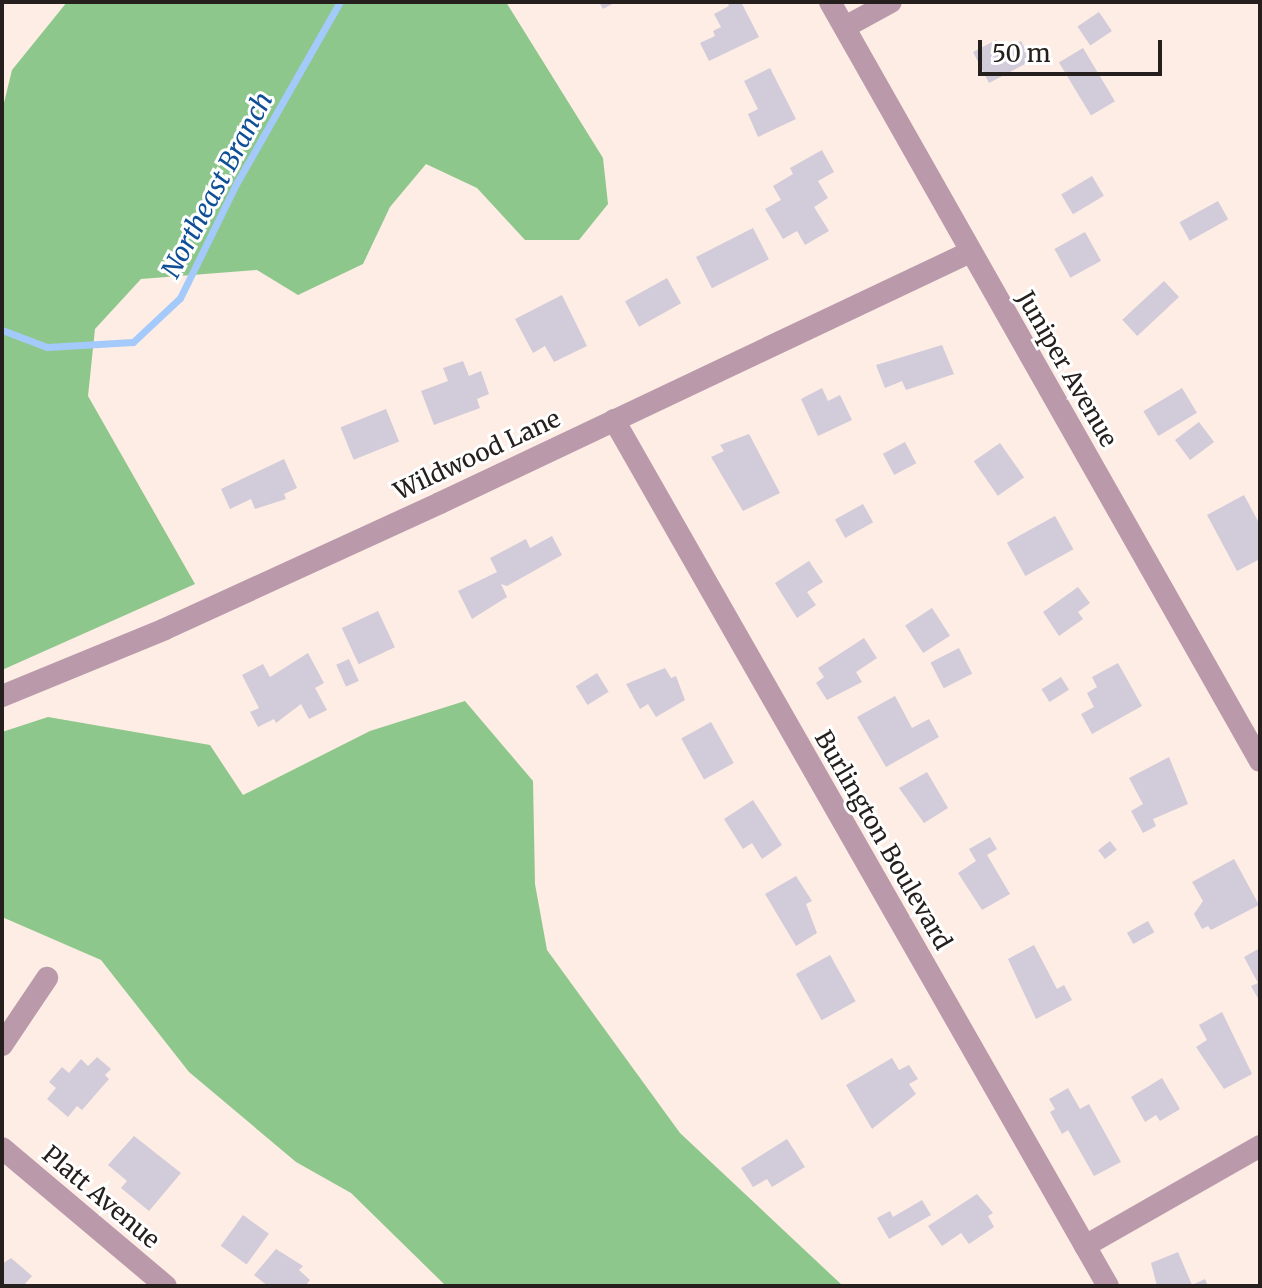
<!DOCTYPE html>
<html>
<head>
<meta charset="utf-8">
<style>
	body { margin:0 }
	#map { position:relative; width:1262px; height:1288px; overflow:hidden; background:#fdede5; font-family:Merriweather,serif }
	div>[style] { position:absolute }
	.forest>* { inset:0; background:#8ec78c }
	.stream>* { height:7px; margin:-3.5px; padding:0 3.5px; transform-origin:3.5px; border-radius:3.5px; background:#a4cafc }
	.building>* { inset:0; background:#d2cbd9; transform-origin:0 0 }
	.minor>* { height:22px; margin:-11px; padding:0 11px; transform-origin:11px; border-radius:11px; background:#ba99ab }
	span { translate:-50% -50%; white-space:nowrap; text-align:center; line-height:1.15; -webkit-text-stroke:6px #fff; paint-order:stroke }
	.street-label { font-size:24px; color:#25201d }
	.water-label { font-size:26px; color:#0e4f96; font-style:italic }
	.frame { position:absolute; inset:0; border:4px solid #25201d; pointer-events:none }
	.scale { position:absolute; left:978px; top:40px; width:184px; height:36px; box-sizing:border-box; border:4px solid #25201d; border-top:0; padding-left:10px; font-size:24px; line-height:28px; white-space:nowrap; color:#25201d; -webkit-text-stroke:6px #fff; paint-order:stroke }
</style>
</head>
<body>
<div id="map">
	<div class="forest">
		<div style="clip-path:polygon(67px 2px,506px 2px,603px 158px,608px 204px,579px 240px,525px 240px,477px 188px,426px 164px,390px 207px,363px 264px,298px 295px,257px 270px,141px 279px,95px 329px,88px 396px,195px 584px,2px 670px,2px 111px,12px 70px)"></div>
		<div style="clip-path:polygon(465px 701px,533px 781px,535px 884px,547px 950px,680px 1133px,843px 1286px,446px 1286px,351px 1193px,296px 1162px,189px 1072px,101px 960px,2px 917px,2px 732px,48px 717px,210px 745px,243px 795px,370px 731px)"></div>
	</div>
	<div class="stream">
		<div style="left:2px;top:330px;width:48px;rotate:20.7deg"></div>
		<div style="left:47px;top:347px;width:86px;rotate:-3.3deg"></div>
		<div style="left:133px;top:342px;width:64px;rotate:-43.1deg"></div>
		<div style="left:180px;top:298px;width:127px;rotate:-63.8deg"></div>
		<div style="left:236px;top:184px;width:210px;rotate:-60.3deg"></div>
	</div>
	<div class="building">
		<div style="clip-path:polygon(599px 2px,616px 2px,603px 9px)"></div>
		<div style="clip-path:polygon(727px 2px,741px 2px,759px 37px,709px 61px,700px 43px,715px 36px,713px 31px,721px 27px,714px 14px,729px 6px)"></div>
		<div style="left:1099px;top:12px;width:23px;height:26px;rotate:56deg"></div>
		<div style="clip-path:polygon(996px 40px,1002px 51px,1021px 41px,1031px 61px,989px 83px,973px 52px)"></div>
		<div style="left:1083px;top:48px;width:62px;height:28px;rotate:59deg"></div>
		<div style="clip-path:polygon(770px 68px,796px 119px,758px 137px,748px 114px,758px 109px,744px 81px)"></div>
		<div style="clip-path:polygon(822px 150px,834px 172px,818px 181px,828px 198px,814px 207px,829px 231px,805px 245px,797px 231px,783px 239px,765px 209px,781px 200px,773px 186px,793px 174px,790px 168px)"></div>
		<div style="left:1092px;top:176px;width:23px;height:36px;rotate:59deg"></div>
		<div style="left:1218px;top:201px;width:21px;height:44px;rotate:61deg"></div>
		<div style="left:753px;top:228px;width:35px;height:64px;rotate:63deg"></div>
		<div style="left:1085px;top:232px;width:33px;height:35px;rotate:61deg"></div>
		<div style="left:667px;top:278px;width:29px;height:48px;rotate:61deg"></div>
		<div style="left:1164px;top:281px;width:22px;height:57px;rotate:47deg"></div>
		<div style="clip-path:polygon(562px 295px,587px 346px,554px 362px,545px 346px,533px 353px,515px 319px)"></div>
		<div style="clip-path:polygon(942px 345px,954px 374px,906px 390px,902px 381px,885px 388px,876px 365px)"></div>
		<div style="clip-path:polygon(463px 361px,469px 376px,481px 371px,489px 394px,477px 399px,480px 408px,434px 425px,421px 391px,448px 381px,443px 368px)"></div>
		<div style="clip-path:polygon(822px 388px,828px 401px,840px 395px,852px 420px,818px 436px,801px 399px)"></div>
		<div style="left:1182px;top:388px;width:29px;height:45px;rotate:59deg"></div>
		<div style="left:386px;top:409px;width:35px;height:49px;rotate:68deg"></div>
		<div style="left:1199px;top:422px;width:25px;height:30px;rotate:53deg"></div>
		<div style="clip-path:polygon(749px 434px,780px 493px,743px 511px,711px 457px,724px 451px,720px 445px)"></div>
		<div style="left:905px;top:442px;width:24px;height:25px;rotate:62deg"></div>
		<div style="left:1000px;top:443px;width:42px;height:32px;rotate:55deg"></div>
		<div style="clip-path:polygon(284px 459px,297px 488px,284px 494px,286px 499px,255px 509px,251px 499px,230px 509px,221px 489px)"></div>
		<div style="clip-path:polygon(1244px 495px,1260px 525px,1260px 559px,1237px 571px,1207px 515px)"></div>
		<div style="left:863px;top:504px;width:21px;height:32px;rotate:61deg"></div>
		<div style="left:1055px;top:516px;width:38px;height:55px;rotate:61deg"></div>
		<div style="clip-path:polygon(552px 536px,562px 555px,507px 586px,501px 584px,507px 597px,472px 619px,458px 591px,497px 572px,490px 558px,526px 539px,530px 548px)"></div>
		<div style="clip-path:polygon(809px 561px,823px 582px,807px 592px,816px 605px,797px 618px,775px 583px)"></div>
		<div style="clip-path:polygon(1078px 587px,1090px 603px,1078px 612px,1083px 619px,1059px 636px,1043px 612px)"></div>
		<div style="left:932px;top:608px;width:33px;height:32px;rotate:57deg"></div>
		<div style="left:378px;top:611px;width:40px;height:40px;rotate:65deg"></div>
		<div style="clip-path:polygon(864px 638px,877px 658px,856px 672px,862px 682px,827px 700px,816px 683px,824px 677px,818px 668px)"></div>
		<div style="left:959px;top:648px;width:29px;height:32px;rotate:63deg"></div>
		<div style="clip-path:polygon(308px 653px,324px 683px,315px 688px,327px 710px,309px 719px,301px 704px,276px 723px,274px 719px,258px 727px,250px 712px,259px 708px,242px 675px,263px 664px,270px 677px)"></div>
		<div style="left:349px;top:659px;width:24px;height:14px;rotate:66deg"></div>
		<div style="clip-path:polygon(1118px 663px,1142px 706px,1092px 734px,1081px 714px,1094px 707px,1087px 693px,1097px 687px,1092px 677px)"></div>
		<div style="clip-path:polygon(665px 668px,671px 678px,676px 676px,685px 700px,656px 717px,648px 704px,640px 709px,626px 684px)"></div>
		<div style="left:597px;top:673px;width:22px;height:25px;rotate:58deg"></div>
		<div style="left:1061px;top:677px;width:15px;height:23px;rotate:58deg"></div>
		<div style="clip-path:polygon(895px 696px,912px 728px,929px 719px,939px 737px,886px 767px,857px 717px)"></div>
		<div style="left:711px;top:722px;width:47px;height:34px;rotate:61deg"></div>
		<div style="clip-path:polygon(1169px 757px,1188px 804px,1153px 819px,1156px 826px,1143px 833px,1131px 811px,1143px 804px,1129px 778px)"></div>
		<div style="clip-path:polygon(927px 772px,948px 808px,924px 823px,899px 788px)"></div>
		<div style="clip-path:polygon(753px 800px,782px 845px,762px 859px,752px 843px,743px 849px,724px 819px)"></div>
		<div style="clip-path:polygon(990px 837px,997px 849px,987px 855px,1010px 894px,982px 910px,958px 873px,976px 861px,969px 849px)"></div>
		<div style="left:1110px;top:841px;width:11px;height:15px;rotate:52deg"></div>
		<div style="clip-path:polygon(1234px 859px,1259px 905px,1211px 930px,1208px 926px,1202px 929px,1194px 914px,1203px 901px,1192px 882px)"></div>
		<div style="clip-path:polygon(796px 876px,812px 901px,806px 904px,817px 933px,796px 946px,765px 894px)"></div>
		<div style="left:1148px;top:921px;width:13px;height:24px;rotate:61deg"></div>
		<div style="clip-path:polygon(1034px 945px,1057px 989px,1064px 985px,1072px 1000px,1036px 1019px,1008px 959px)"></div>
		<div style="clip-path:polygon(1260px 948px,1260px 1002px,1251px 986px,1258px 983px,1244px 957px)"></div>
		<div style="left:830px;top:955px;width:53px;height:39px;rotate:61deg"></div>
		<div style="clip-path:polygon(1222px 1012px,1252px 1074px,1224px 1089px,1196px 1047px,1207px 1040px,1199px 1025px)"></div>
		<div style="clip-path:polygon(97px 1057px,111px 1069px,105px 1075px,109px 1079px,82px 1110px,77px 1106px,68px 1117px,47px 1099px,56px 1088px,49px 1082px,62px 1067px,69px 1073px,81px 1059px,88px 1066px)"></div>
		<div style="clip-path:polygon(892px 1058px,899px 1070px,909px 1065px,918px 1079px,909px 1084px,916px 1094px,872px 1129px,846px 1085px)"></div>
		<div style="clip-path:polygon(1162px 1078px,1180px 1109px,1160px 1121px,1156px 1115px,1145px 1122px,1131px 1097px)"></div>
		<div style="clip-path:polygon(1068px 1088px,1080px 1109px,1089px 1104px,1121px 1162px,1094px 1176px,1068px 1130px,1062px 1134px,1050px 1112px,1055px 1109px,1049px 1099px)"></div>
		<div style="clip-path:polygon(134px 1136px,181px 1173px,149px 1211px,121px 1188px,127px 1181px,108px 1165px)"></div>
		<div style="clip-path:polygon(787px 1139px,805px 1167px,772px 1187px,767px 1179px,753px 1187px,741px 1168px)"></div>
		<div style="clip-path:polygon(977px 1194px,993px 1213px,988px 1216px,994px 1227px,969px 1244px,961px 1233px,942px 1246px,928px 1226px)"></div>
		<div style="clip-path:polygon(922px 1200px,931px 1215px,889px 1239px,877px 1218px,890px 1211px,893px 1217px)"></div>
		<div style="left:243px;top:1215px;width:32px;height:38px;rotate:36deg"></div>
		<div style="clip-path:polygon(276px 1249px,303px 1266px,299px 1270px,310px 1280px,305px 1286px,268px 1286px,254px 1275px)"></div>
		<div style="clip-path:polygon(1178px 1252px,1192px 1285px,1205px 1279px,1208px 1286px,1157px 1286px,1151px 1263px)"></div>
		<div style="clip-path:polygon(11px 1258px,32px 1276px,23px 1286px,2px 1286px,2px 1264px)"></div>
	</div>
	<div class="minor">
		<div style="left:830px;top:2px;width:872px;rotate:60.47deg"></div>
		<div style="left:845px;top:27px;width:52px;rotate:-28.5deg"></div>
		<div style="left:614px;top:420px;width:997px;rotate:60.3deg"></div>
		<div style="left:2px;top:696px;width:176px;rotate:-22.3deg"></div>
		<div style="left:165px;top:629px;width:302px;rotate:-24.6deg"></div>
		<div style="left:440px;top:503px;width:586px;rotate:-25.34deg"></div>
		<div style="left:2px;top:1045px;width:81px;rotate:-56.1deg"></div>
		<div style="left:2px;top:1148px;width:214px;rotate:40.1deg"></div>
		<div style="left:1085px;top:1246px;width:202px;rotate:-29.7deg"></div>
	</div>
	<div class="street-label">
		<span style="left:1067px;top:369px;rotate:60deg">Juniper Avenue</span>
		<span style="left:477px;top:455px;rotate:-25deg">Wildwood Lane</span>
		<span style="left:883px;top:840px;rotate:60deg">Burlington Boulevard</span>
		<span style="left:101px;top:1197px;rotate:40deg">Platt Avenue</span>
	</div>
	<div class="water-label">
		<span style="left:217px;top:185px;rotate:-62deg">Northeast Branch</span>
	</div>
	<div class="frame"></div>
	<div class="scale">50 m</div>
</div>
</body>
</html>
